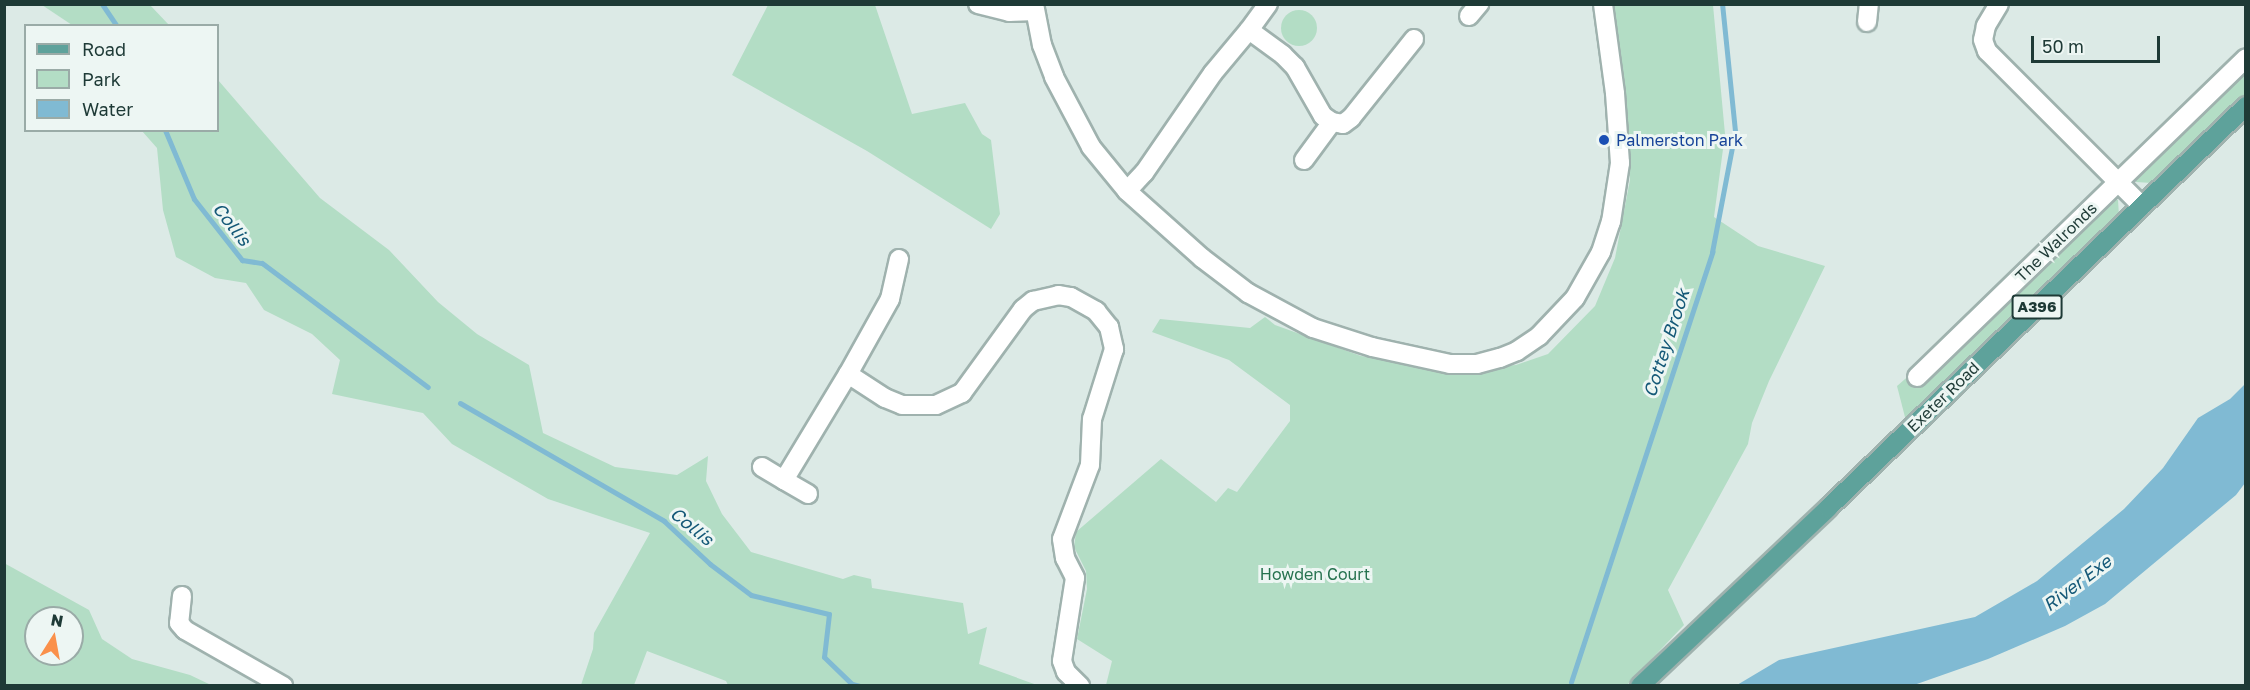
<!DOCTYPE html>
<html>
<head>
<meta charset="utf-8">
<style>
	body { margin:0 }
	#map { position:relative; width:2250px; height:690px; overflow:hidden; background:#dceae6; font-family:"Golos Text",sans-serif }
	div>[style] { position:absolute }
	.green>* { inset:0; background:#b3ddc5 }
	.round { border-radius:50% }
	.water>* { inset:0; background:#80bad3 }
	.stream>* { height:5px; margin:-2.5px; padding:0 2.5px; transform-origin:2.5px; border-radius:2.5px; background:#80bad3 }
	.roads { filter:drop-shadow(2px 0 #9fb2ae) drop-shadow(-2px 0 #9fb2ae) drop-shadow(0 2px #9fb2ae) drop-shadow(0 -2px #9fb2ae) }
	.minor>* { height:18px; margin:-9px; padding:0 9px; transform-origin:9px; border-radius:9px; background:#fff }
	.major>* { height:18px; margin:-9px; padding:0 9px; transform-origin:9px; border-radius:9px; background:#5ea29b }
	.dots>* { width:16px; height:16px; translate:-50% -50%; box-sizing:border-box; border:3px solid #edf6f3; border-radius:50% }
	span { translate:-50% -50%; white-space:nowrap; text-align:center; line-height:1.15; -webkit-text-stroke:6px #edf6f3; paint-order:stroke }
	.shield-label span { padding:2px 4px; background:#edf6f3; border:2px solid; border-radius:4px; -webkit-text-stroke-width:0 }
	.shield-label { font-size:15px; color:#1e3a36; font-weight:700 }
	.transit-label { font-size:16px; color:#164399 }
	.left { translate:0 -50%; text-align:left }
	.street-label { font-size:16px; color:#1e3a36 }
	.park-label { font-size:16px; color:#26724f }
	.water-label { font-size:18px; color:#155978; font-style:italic }
	.frame { position:absolute; inset:0; border:6px solid #1e3a36; pointer-events:none }
	.legend { position:absolute; left:24px; top:24px; width:195px; height:108px; box-sizing:border-box; background:#edf6f3; border:2px solid #9aaba7; margin:0; padding:8px 10px; list-style:none; font-size:18px; color:#1e3a36 }
	.legend li { display:flex; align-items:center; gap:12px; height:30px }
	.legend b { width:30px; border:2px solid #9aaba7 }
	.north { position:absolute; left:24px; top:606px; width:60px; height:60px; box-sizing:border-box; background:#edf6f3; border:2px solid #9aaba7; border-radius:50%; rotate:11deg; font-size:16px; font-weight:700; line-height:24px; text-align:center; color:#1e3a36 }
	.north::after { content:''; display:block; margin:auto; width:21px; height:27px; background:#fa904a; clip-path:polygon(50% 0,100% 100%,50% 72%,0 100%) }
	.scale { position:absolute; left:2031px; top:36px; width:129px; height:27px; box-sizing:border-box; border:3px solid #1e3a36; border-top:0; padding-left:8px; font-size:18px; line-height:21px; white-space:nowrap; color:#1e3a36; -webkit-text-stroke:4px #edf6f3; paint-order:stroke }
</style>
</head>
<body>
<div id="map">
	<div class="green">
		<div style="clip-path:polygon(42px 5px,150px 5px,169px 25px,72px 25px)"></div>
		<div style="clip-path:polygon(768px 5px,875px 5px,912px 114px,965px 103px,982px 134px,991px 140px,1000px 214px,991px 229px,867px 151px,732px 75px)"></div>
		<div style="clip-path:polygon(1611px 5px,1713px 5px,1725px 134px,1714px 217px,1758px 246px,1825px 266px,1769px 381px,1752px 423px,1748px 444px,1668px 590px,1684px 625px,1627px 685px,1106px 685px,1112px 661px,1077px 639px,1087px 589px,1086px 571px,1074px 547px,1076px 532px,1161px 459px,1216px 502px,1228px 488px,1237px 492px,1290px 421px,1290px 405px,1229px 360px,1152px 332px,1160px 319px,1250px 328px,1265px 317px,1275px 325px,1361px 356px,1452px 370px,1516px 365px,1548px 354px,1595px 306px,1615px 258px,1630px 180px,1624px 93px)"></div>
		<div class="round" style="left:1281px;top:10px;width:36px;height:36px"></div>
		<div style="clip-path:polygon(2245px 67px,2245px 94px,2152px 183px,2136px 182px,2135px 176px)"></div>
		<div style="clip-path:polygon(218px 80px,320px 198px,389px 250px,438px 302px,477px 334px,529px 365px,543px 433px,615px 467px,677px 475px,708px 456px,706px 481px,722px 514px,751px 552px,843px 579px,854px 575px,871px 579px,872px 588px,963px 603px,968px 634px,987px 627px,979px 664px,1037px 685px,728px 685px,726px 681px,647px 651px,634px 685px,581px 685px,593px 649px,594px 633px,650px 533px,548px 499px,452px 444px,423px 413px,332px 394px,340px 360px,312px 334px,264px 310px,246px 283px,215px 278px,176px 257px,163px 210px,157px 148px,142px 131px,218px 130px)"></div>
		<div style="clip-path:polygon(2112px 200px,2118px 200px,2119px 216px,1906px 421px,1897px 386px)"></div>
		<div style="clip-path:polygon(evenodd,4px 563px,89px 610px,102px 639px,132px 659px,190px 675px,211px 685px,5px 685px,4px 563px,36px 618px,72px 618px,72px 654px,36px 654px,36px 618px)"></div>
	</div>
	<div class="water">
		<div style="clip-path:polygon(2245px 384px,2245px 483px,2236px 495px,2105px 604px,2065px 626px,1988px 659px,1914px 685px,1737px 685px,1779px 660px,1975px 617px,2037px 581px,2124px 509px,2163px 468px,2198px 418px,2230px 399px)"></div>
	</div>
	<div class="stream">
		<div style="left:102px;top:4px;width:27px;rotate:56deg"></div>
		<div style="left:165px;top:130px;width:75px;rotate:67.2deg"></div>
		<div style="left:194px;top:199px;width:78px;rotate:51.8deg"></div>
		<div style="left:242px;top:260px;width:20px;rotate:9deg"></div>
		<div style="left:262px;top:263px;width:207px;rotate:36.8deg"></div>
		<div style="left:460px;top:403px;width:236px;rotate:30deg"></div>
		<div style="left:664px;top:521px;width:63px;rotate:43.1deg"></div>
		<div style="left:710px;top:564px;width:51px;rotate:37.1deg"></div>
		<div style="left:751px;top:595px;width:80px;rotate:13.7deg"></div>
		<div style="left:829px;top:614px;width:43px;rotate:96.6deg"></div>
		<div style="left:824px;top:657px;width:39px;rotate:44deg"></div>
		<div style="left:852px;top:684px;width:8px;rotate:14deg"></div>
		<div style="left:1571px;top:682px;width:453px;rotate:-71.8deg"></div>
		<div style="left:1712px;top:252px;width:123px;rotate:-79.2deg"></div>
		<div style="left:1735px;top:131px;width:128px;rotate:-95.8deg"></div>
	</div>
	<div class="roads">
		<div class="minor">
			<div style="left:978px;top:4px;width:32px;rotate:14deg"></div>
			<div style="left:1009px;top:12px;width:26px;rotate:-2deg"></div>
			<div style="left:1034px;top:4px;width:42px;rotate:79deg"></div>
			<div style="left:1042px;top:45px;width:34px;rotate:69deg"></div>
			<div style="left:1054px;top:77px;width:79px;rotate:62.1deg"></div>
			<div style="left:1091px;top:147px;width:57px;rotate:50.7deg"></div>
			<div style="left:1127px;top:191px;width:101px;rotate:41.8deg"></div>
			<div style="left:1202px;top:258px;width:58px;rotate:37.3deg"></div>
			<div style="left:1248px;top:293px;width:74px;rotate:28.3deg"></div>
			<div style="left:1313px;top:328px;width:62px;rotate:17.9deg"></div>
			<div style="left:1372px;top:347px;width:80px;rotate:12.3deg"></div>
			<div style="left:1450px;top:364px;width:27px"></div>
			<div style="left:1477px;top:364px;width:24px;rotate:-15deg"></div>
			<div style="left:1500px;top:358px;width:18px;rotate:-22deg"></div>
			<div style="left:1517px;top:351px;width:27px;rotate:-34deg"></div>
			<div style="left:1539px;top:336px;width:52px;rotate:-46.5deg"></div>
			<div style="left:1575px;top:298px;width:53px;rotate:-60.5deg"></div>
			<div style="left:1601px;top:252px;width:32px;rotate:-72deg"></div>
			<div style="left:1611px;top:222px;width:60px;rotate:-81.3deg"></div>
			<div style="left:1620px;top:163px;width:70px;rotate:-94.1deg"></div>
			<div style="left:1615px;top:93px;width:90px;rotate:-97.7deg"></div>
			<div style="left:1268px;top:4px;width:32px;rotate:126deg"></div>
			<div style="left:1249px;top:30px;width:42px;rotate:36.3deg"></div>
			<div style="left:1283px;top:55px;width:17px;rotate:45deg"></div>
			<div style="left:1295px;top:67px;width:56px;rotate:60.3deg"></div>
			<div style="left:1323px;top:116px;width:11px;rotate:34deg"></div>
			<div style="left:1332px;top:122px;width:11px;rotate:10deg"></div>
			<div style="left:1343px;top:124px;width:10px;rotate:-37deg"></div>
			<div style="left:1351px;top:118px;width:101px;rotate:-51.4deg"></div>
			<div style="left:1999px;top:4px;width:26px;rotate:121deg"></div>
			<div style="left:1986px;top:26px;width:14px;rotate:102deg"></div>
			<div style="left:1983px;top:40px;width:12px;rotate:70deg"></div>
			<div style="left:1987px;top:51px;width:219px;rotate:45deg"></div>
			<div style="left:1469px;top:16px;width:16px;rotate:-50deg"></div>
			<div style="left:1867px;top:22px;width:18px;rotate:-84deg"></div>
			<div style="left:1304px;top:160px;width:47px;rotate:-53.6deg"></div>
			<div style="left:1127px;top:191px;width:25px;rotate:-47deg"></div>
			<div style="left:1144px;top:173px;width:121px;rotate:-55.4deg"></div>
			<div style="left:1213px;top:73px;width:56px;rotate:-50.1deg"></div>
			<div style="left:899px;top:259px;width:41px;rotate:102.7deg"></div>
			<div style="left:890px;top:299px;width:86px;rotate:119.2deg"></div>
			<div style="left:848px;top:374px;width:44px;rotate:33deg"></div>
			<div style="left:885px;top:398px;width:18px;rotate:22deg"></div>
			<div style="left:902px;top:405px;width:34px"></div>
			<div style="left:936px;top:405px;width:29px;rotate:-25deg"></div>
			<div style="left:962px;top:393px;width:104px;rotate:-54deg"></div>
			<div style="left:1023px;top:309px;width:13px;rotate:-39deg"></div>
			<div style="left:1033px;top:301px;width:26px;rotate:-13deg"></div>
			<div style="left:1058px;top:295px;width:13px;rotate:9deg"></div>
			<div style="left:1071px;top:297px;width:29px;rotate:29deg"></div>
			<div style="left:1096px;top:311px;width:21px;rotate:51deg"></div>
			<div style="left:1109px;top:327px;width:23px;rotate:77deg"></div>
			<div style="left:1114px;top:349px;width:73px;rotate:107.4deg"></div>
			<div style="left:1092px;top:419px;width:46px;rotate:92.5deg"></div>
			<div style="left:1090px;top:465px;width:79px;rotate:110.7deg"></div>
			<div style="left:1062px;top:539px;width:19px;rotate:81deg"></div>
			<div style="left:1065px;top:558px;width:22px;rotate:63deg"></div>
			<div style="left:1075px;top:578px;width:84px;rotate:98.9deg"></div>
			<div style="left:1062px;top:661px;width:12px;rotate:70deg"></div>
			<div style="left:1066px;top:672px;width:20px;rotate:45deg"></div>
			<div style="left:1917px;top:377px;width:458px;rotate:-44.1deg"></div>
			<div style="left:762px;top:467px;width:26px;rotate:31deg"></div>
			<div style="left:808px;top:494px;width:28px;rotate:-150deg"></div>
			<div style="left:784px;top:480px;width:124px;rotate:-58.9deg"></div>
			<div style="left:182px;top:596px;width:27px;rotate:96deg"></div>
			<div style="left:179px;top:623px;width:9px;rotate:49deg"></div>
			<div style="left:185px;top:630px;width:113px;rotate:29.7deg"></div>
		</div>
		<div class="major">
			<div style="left:1640px;top:686px;width:259px;rotate:-43.4deg"></div>
			<div style="left:1828px;top:508px;width:580px;rotate:-43.88deg"></div>
		</div>
	</div>
	<div class="dots">
		<div style="left:1604px;top:140px;background:#1a4fb4"></div>
	</div>
	<div class="shield-label">
		<span style="left:2037px;top:307px">A396</span>
	</div>
	<div class="transit-label">
		<span class="left" style="left:1616px;top:140px">Palmerston Park</span>
	</div>
	<div class="street-label">
		<span style="left:2056px;top:242px;rotate:-44deg">The Walronds</span>
		<span style="left:1943px;top:397px;rotate:-44deg">Exeter Road</span>
	</div>
	<div class="park-label">
		<span style="left:1315px;top:574px">Howden Court</span>
	</div>
	<div class="water-label">
		<span style="left:232px;top:224px;rotate:52deg">Collis</span>
		<span style="left:1666px;top:343px;rotate:-72deg">Cottey Brook</span>
		<span style="left:692px;top:526px;rotate:39deg">Collis</span>
		<span style="left:2077px;top:583px;rotate:-37deg">River Exe</span>
	</div>
	<div class="frame"></div>
	<ul class="legend">
	<li><b style="height:8px;background:#5ea29b"></b>Road</li>
	<li><b style="height:16px;background:#b3ddc5"></b>Park</li>
	<li><b style="height:16px;background:#80bad3"></b>Water</li>
	</ul>
	<div class="north">N</div>
	<div class="scale">50 m</div>
</div>
</body>
</html>
